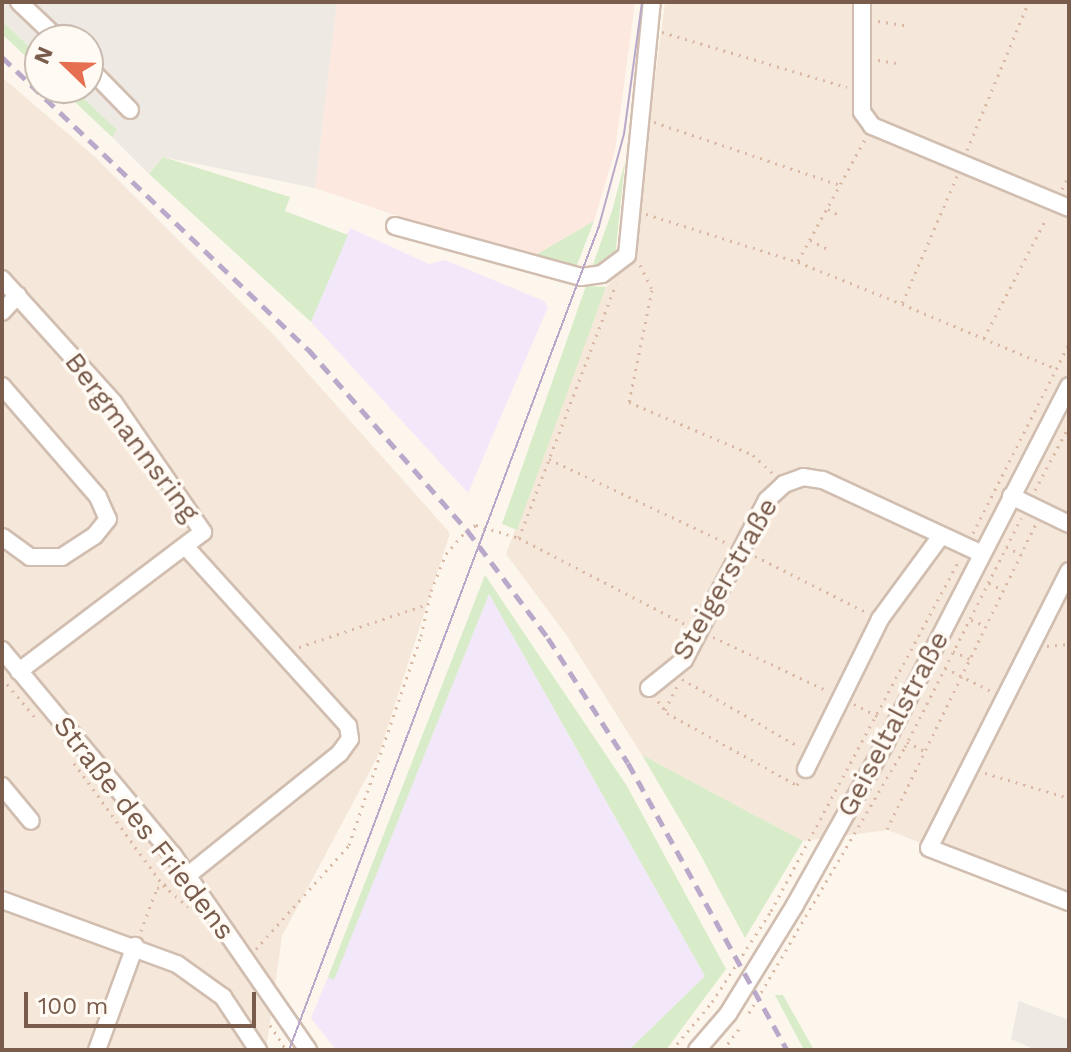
<!DOCTYPE html>
<html>
<head>
<meta charset="utf-8">
<style>
	body { margin:0 }
	#map { position:relative; width:1071px; height:1052px; overflow:hidden; background:#fdf6ec; font-family:"Work Sans",sans-serif }
	div>[style] { position:absolute }
	.residential>* { inset:0; background:#f5e8da }
	.commercial>* { inset:0; background:#fde8e0 }
	.industrial>* { inset:0; background:#efe9e4 }
	.education>* { inset:0; background:#f3e8fa }
	.green>* { inset:0; background:#d8ecc9 }
	.path>* { height:3px; margin-top:-1.5px; transform-origin:0; background:repeating-linear-gradient(90deg,#d9b8a5 0 2px,transparent 0 8px) }
	.roads { filter:drop-shadow(2px 0 #d1beb0) drop-shadow(-2px 0 #d1beb0) drop-shadow(0 2px #d1beb0) drop-shadow(0 -2px #d1beb0) }
	.minor>* { height:16px; margin:-8px; padding:0 8px; transform-origin:8px; border-radius:8px; background:#fff }
	.tram>* { height:2px; margin:-1px; padding:0 1px; transform-origin:1px; border-radius:1px; background:#b9a8c9 }
	.rail>* { height:5px; margin-top:-2.5px; transform-origin:0; background:repeating-linear-gradient(90deg,#b9a8c9 0 12px,transparent 0 20px) }
	span { translate:-50% -50%; white-space:nowrap; text-align:center; line-height:1.15; -webkit-text-stroke:7px #fffaf3; paint-order:stroke }
	.street-label { font-size:28px; color:#7a5c4d }
	.frame { position:absolute; inset:0; border:4px solid #7a5c4d; pointer-events:none }
	.north { position:absolute; left:24px; top:24px; width:80px; height:80px; box-sizing:border-box; background:#fffaf3; border:2px solid #cabbb1; border-radius:50%; rotate:293deg; font-size:22px; font-weight:700; line-height:32px; text-align:center; color:#7a5c4d }
	.north::after { content:''; display:block; margin:auto; width:28px; height:36px; background:#e76f51; clip-path:polygon(50% 0,100% 100%,50% 72%,0 100%) }
	.scale { position:absolute; left:24px; top:992px; width:232px; height:36px; box-sizing:border-box; border:4px solid #7a5c4d; border-top:0; padding-left:10px; font-size:24px; line-height:28px; white-space:nowrap; color:#7a5c4d; -webkit-text-stroke:6px #fffaf3; paint-order:stroke }
</style>
</head>
<body>
<div id="map">
	<div class="residential">
		<div style="clip-path:polygon(665px 2px,1069px 2px,1069px 902px,888px 830px,803px 841px,642px 755px,567px 636px,506px 554px,606px 287px,631px 261px)"></div>
		<div style="clip-path:polygon(2px 77px,95px 157px,273px 334px,450px 533px,379px 754px,282px 936px,266px 1050px,2px 1050px)"></div>
	</div>
	<div class="commercial">
		<div style="clip-path:polygon(337px 2px,635px 2px,615px 151px,594px 221px,527px 260px,315px 188px)"></div>
	</div>
	<div class="industrial">
		<div style="clip-path:polygon(2px 2px,337px 2px,315px 188px,163px 157px,149px 174px,112px 137px,117px 130px,73px 88px,88px 88px,88px 40px,40px 40px,40px 57px,2px 21px)"></div>
		<div style="clip-path:polygon(1019px 1001px,1069px 1020px,1069px 1050px,1036px 1050px,1011px 1039px)"></div>
	</div>
	<div class="education">
		<div style="clip-path:polygon(350px 228px,429px 264px,445px 260px,544px 301px,548px 307px,468px 493px,311px 322px)"></div>
		<div style="clip-path:polygon(489px 594px,705px 976px,629px 1050px,336px 1050px,311px 1018px,328px 977px,334px 979px)"></div>
	</div>
	<div class="green">
		<div style="clip-path:polygon(2px 21px,40px 57px,40px 70px,2px 34px)"></div>
		<div style="clip-path:polygon(60px 88px,73px 88px,117px 130px,112px 137px)"></div>
		<div style="clip-path:polygon(163px 157px,290px 197px,285px 211px,348px 235px,311px 322px,149px 174px)"></div>
		<div style="clip-path:polygon(625px 162px,615px 257px,591px 270px,612px 211px)"></div>
		<div style="clip-path:polygon(594px 221px,575px 270px,527px 260px)"></div>
		<div style="clip-path:polygon(586px 286px,606px 287px,517px 530px,502px 524px)"></div>
		<div style="clip-path:polygon(485px 575px,627px 786px,726px 969px,666px 1050px,629px 1050px,705px 976px,489px 594px,334px 980px,328px 977px)"></div>
		<div style="clip-path:polygon(642px 755px,803px 841px,745px 938px,699px 852px)"></div>
		<div style="clip-path:polygon(775px 995px,783px 995px,814px 1050px,804px 1050px)"></div>
	</div>
	<div class="path">
		<div style="left:878px;top:21px;width:32px;rotate:9deg"></div>
		<div style="left:662px;top:32px;width:193px;rotate:16.6deg"></div>
		<div style="left:878px;top:60px;width:20px;rotate:9deg"></div>
		<div style="left:654px;top:122px;width:196px;rotate:18.7deg"></div>
		<div style="left:967px;top:150px;width:156px;rotate:-67.4deg"></div>
		<div style="left:957px;top:176px;width:139px;rotate:113.3deg"></div>
		<div style="left:902px;top:304px;width:165px;rotate:22.8deg"></div>
		<div style="left:1062px;top:189px;width:16px;rotate:-63deg"></div>
		<div style="left:828px;top:209px;width:13px;rotate:29deg"></div>
		<div style="left:646px;top:214px;width:159px;rotate:17.5deg"></div>
		<div style="left:798px;top:262px;width:112px;rotate:22deg"></div>
		<div style="left:810px;top:240px;width:20px;rotate:27deg"></div>
		<div style="left:798px;top:261px;width:139px;rotate:-61.2deg"></div>
		<div style="left:640px;top:265px;width:28px;rotate:64deg"></div>
		<div style="left:652px;top:290px;width:114px;rotate:101.6deg"></div>
		<div style="left:629px;top:402px;width:135px;rotate:23.1deg"></div>
		<div style="left:753px;top:455px;width:26px;rotate:43deg"></div>
		<div style="left:984px;top:338px;width:136px;rotate:-62.5deg"></div>
		<div style="left:549px;top:459px;width:197px;rotate:25.3deg"></div>
		<div style="left:1035px;top:490px;width:72px;rotate:-62deg"></div>
		<div style="left:973px;top:533px;width:212px;rotate:-63.1deg"></div>
		<div style="left:519px;top:538px;width:272px;rotate:-69.1deg"></div>
		<div style="left:1006px;top:547px;width:17px;rotate:25deg"></div>
		<div style="left:755px;top:556px;width:124px;rotate:26.8deg"></div>
		<div style="left:989px;top:583px;width:16px;rotate:27deg"></div>
		<div style="left:971px;top:620px;width:16px;rotate:22deg"></div>
		<div style="left:713px;top:637px;width:125px;rotate:25.1deg"></div>
		<div style="left:1047px;top:646px;width:22px;rotate:-5deg"></div>
		<div style="left:299px;top:647px;width:136px;rotate:-18.4deg"></div>
		<div style="left:953px;top:651px;width:19px;rotate:25deg"></div>
		<div style="left:945px;top:668px;width:51px;rotate:26.6deg"></div>
		<div style="left:2px;top:678px;width:56px;rotate:50.1deg"></div>
		<div style="left:682px;top:679px;width:136px;rotate:30deg"></div>
		<div style="left:658px;top:701px;width:15px;rotate:53deg"></div>
		<div style="left:667px;top:713px;width:149px;rotate:29deg"></div>
		<div style="left:797px;top:785px;width:6px;rotate:-59deg"></div>
		<div style="left:854px;top:704px;width:28px;rotate:27deg"></div>
		<div style="left:665px;top:710px;width:28px;rotate:-63deg"></div>
		<div style="left:907px;top:742px;width:20px;rotate:27deg"></div>
		<div style="left:74px;top:763px;width:151px;rotate:53.9deg"></div>
		<div style="left:163px;top:885px;width:33px;rotate:41deg"></div>
		<div style="left:985px;top:773px;width:88px;rotate:16.6deg"></div>
		<div style="left:887px;top:829px;width:340px;rotate:-64deg"></div>
		<div style="left:141px;top:931px;width:46px;rotate:-69.6deg"></div>
		<div style="left:157px;top:888px;width:18px;rotate:-22deg"></div>
		<div style="left:256px;top:949px;width:140px;rotate:-48.2deg"></div>
		<div style="left:349px;top:845px;width:221px;rotate:-71deg"></div>
		<div style="left:421px;top:636px;width:46px;rotate:-77.5deg"></div>
		<div style="left:431px;top:591px;width:40px;rotate:-68deg"></div>
		<div style="left:446px;top:554px;width:32px;rotate:-49deg"></div>
		<div style="left:467px;top:530px;width:10px;rotate:-29deg"></div>
		<div style="left:476px;top:525px;width:45px;rotate:16.8deg"></div>
		<div style="left:519px;top:538px;width:187px;rotate:27.4deg"></div>
		<div style="left:749px;top:1013px;width:308px;rotate:-59.6deg"></div>
		<div style="left:905px;top:747px;width:257px;rotate:-63.1deg"></div>
		<div style="left:270px;top:1025px;width:30px;rotate:57deg"></div>
		<div style="left:672px;top:1050px;width:62px;rotate:-50.2deg"></div>
		<div style="left:712px;top:1002px;width:108px;rotate:-57deg"></div>
		<div style="left:771px;top:911px;width:397px;rotate:-61.8deg"></div>
		<div style="left:723px;top:1050px;width:30px;rotate:-53deg"></div>
	</div>
	<div class="roads">
		<div class="minor">
			<div style="left:19px;top:2px;width:55px;rotate:43.5deg"></div>
			<div style="left:862px;top:2px;width:110px;rotate:90deg"></div>
			<div style="left:862px;top:112px;width:17px;rotate:54deg"></div>
			<div style="left:872px;top:126px;width:213px;rotate:22.6deg"></div>
			<div style="left:88px;top:67px;width:60px;rotate:45.7deg"></div>
			<div style="left:395px;top:226px;width:193px;rotate:15.3deg"></div>
			<div style="left:581px;top:277px;width:21px;rotate:-8deg"></div>
			<div style="left:602px;top:274px;width:31px;rotate:-37deg"></div>
			<div style="left:627px;top:255px;width:254px;rotate:-84.4deg"></div>
			<div style="left:2px;top:279px;width:167px;rotate:47.9deg"></div>
			<div style="left:114px;top:403px;width:157px;rotate:55.4deg"></div>
			<div style="left:203px;top:532px;width:231px;rotate:142.9deg"></div>
			<div style="left:2px;top:312px;width:23px;rotate:-47deg"></div>
			<div style="left:2px;top:386px;width:147px;rotate:49.1deg"></div>
			<div style="left:98px;top:497px;width:24px;rotate:66deg"></div>
			<div style="left:108px;top:519px;width:22px;rotate:129deg"></div>
			<div style="left:94px;top:536px;width:38px;rotate:147deg"></div>
			<div style="left:62px;top:557px;width:32px;rotate:180deg"></div>
			<div style="left:30px;top:557px;width:34px;rotate:-144deg"></div>
			<div style="left:1011px;top:496px;width:64px;rotate:25.8deg"></div>
			<div style="left:185px;top:546px;width:243px;rotate:47.8deg"></div>
			<div style="left:348px;top:726px;width:13px;rotate:81deg"></div>
			<div style="left:350px;top:739px;width:17px;rotate:126deg"></div>
			<div style="left:340px;top:753px;width:196px;rotate:141.2deg"></div>
			<div style="left:1069px;top:571px;width:310px;rotate:116.8deg"></div>
			<div style="left:929px;top:848px;width:150px;rotate:21.1deg"></div>
			<div style="left:2px;top:650px;width:267px;rotate:50.2deg"></div>
			<div style="left:173px;top:855px;width:237px;rotate:55.3deg"></div>
			<div style="left:649px;top:688px;width:45px;rotate:-38.7deg"></div>
			<div style="left:684px;top:660px;width:180px;rotate:-62.6deg"></div>
			<div style="left:767px;top:500px;width:23px;rotate:-43deg"></div>
			<div style="left:784px;top:484px;width:20px;rotate:-20deg"></div>
			<div style="left:803px;top:477px;width:20px;rotate:9deg"></div>
			<div style="left:823px;top:480px;width:173px;rotate:24.9deg"></div>
			<div style="left:806px;top:769px;width:167px;rotate:-63.7deg"></div>
			<div style="left:880px;top:619px;width:103px;rotate:-53.7deg"></div>
			<div style="left:2px;top:786px;width:45px;rotate:50.4deg"></div>
			<div style="left:2px;top:900px;width:186px;rotate:20.1deg"></div>
			<div style="left:177px;top:964px;width:57px;rotate:35.7deg"></div>
			<div style="left:223px;top:997px;width:64px;rotate:56.6deg"></div>
			<div style="left:97px;top:1050px;width:111px;rotate:-69.9deg"></div>
			<div style="left:697px;top:1050px;width:48px;rotate:-49.3deg"></div>
			<div style="left:728px;top:1014px;width:128px;rotate:-58.4deg"></div>
			<div style="left:795px;top:905px;width:187px;rotate:-60.8deg"></div>
			<div style="left:886px;top:742px;width:400px;rotate:-62.8deg"></div>
		</div>
	</div>
	<div class="tram">
		<div style="left:289px;top:1050px;width:880px;rotate:-69.38deg"></div>
		<div style="left:599px;top:226px;width:95px;rotate:-74.8deg"></div>
		<div style="left:624px;top:134px;width:133px;rotate:-82.2deg"></div>
	</div>
	<div class="rail">
		<div style="left:2px;top:57px;width:423px;rotate:43.7deg"></div>
		<div style="left:308px;top:349px;width:241px;rotate:48.7deg"></div>
		<div style="left:467px;top:530px;width:135px;rotate:53.1deg"></div>
		<div style="left:548px;top:638px;width:148px;rotate:57.4deg"></div>
		<div style="left:628px;top:763px;width:328px;rotate:61deg"></div>
	</div>
	<div class="street-label">
		<span style="left:132px;top:437px;rotate:53deg">Bergmannsring</span>
		<span style="left:725px;top:579px;rotate:-60deg">Steigerstraße</span>
		<span style="left:893px;top:724px;rotate:-62deg">Geiseltalstraße</span>
		<span style="left:144px;top:828px;rotate:52deg">Straße des Friedens</span>
	</div>
	<div class="frame"></div>
	<div class="north">N</div>
	<div class="scale">100 m</div>
</div>
</body>
</html>
